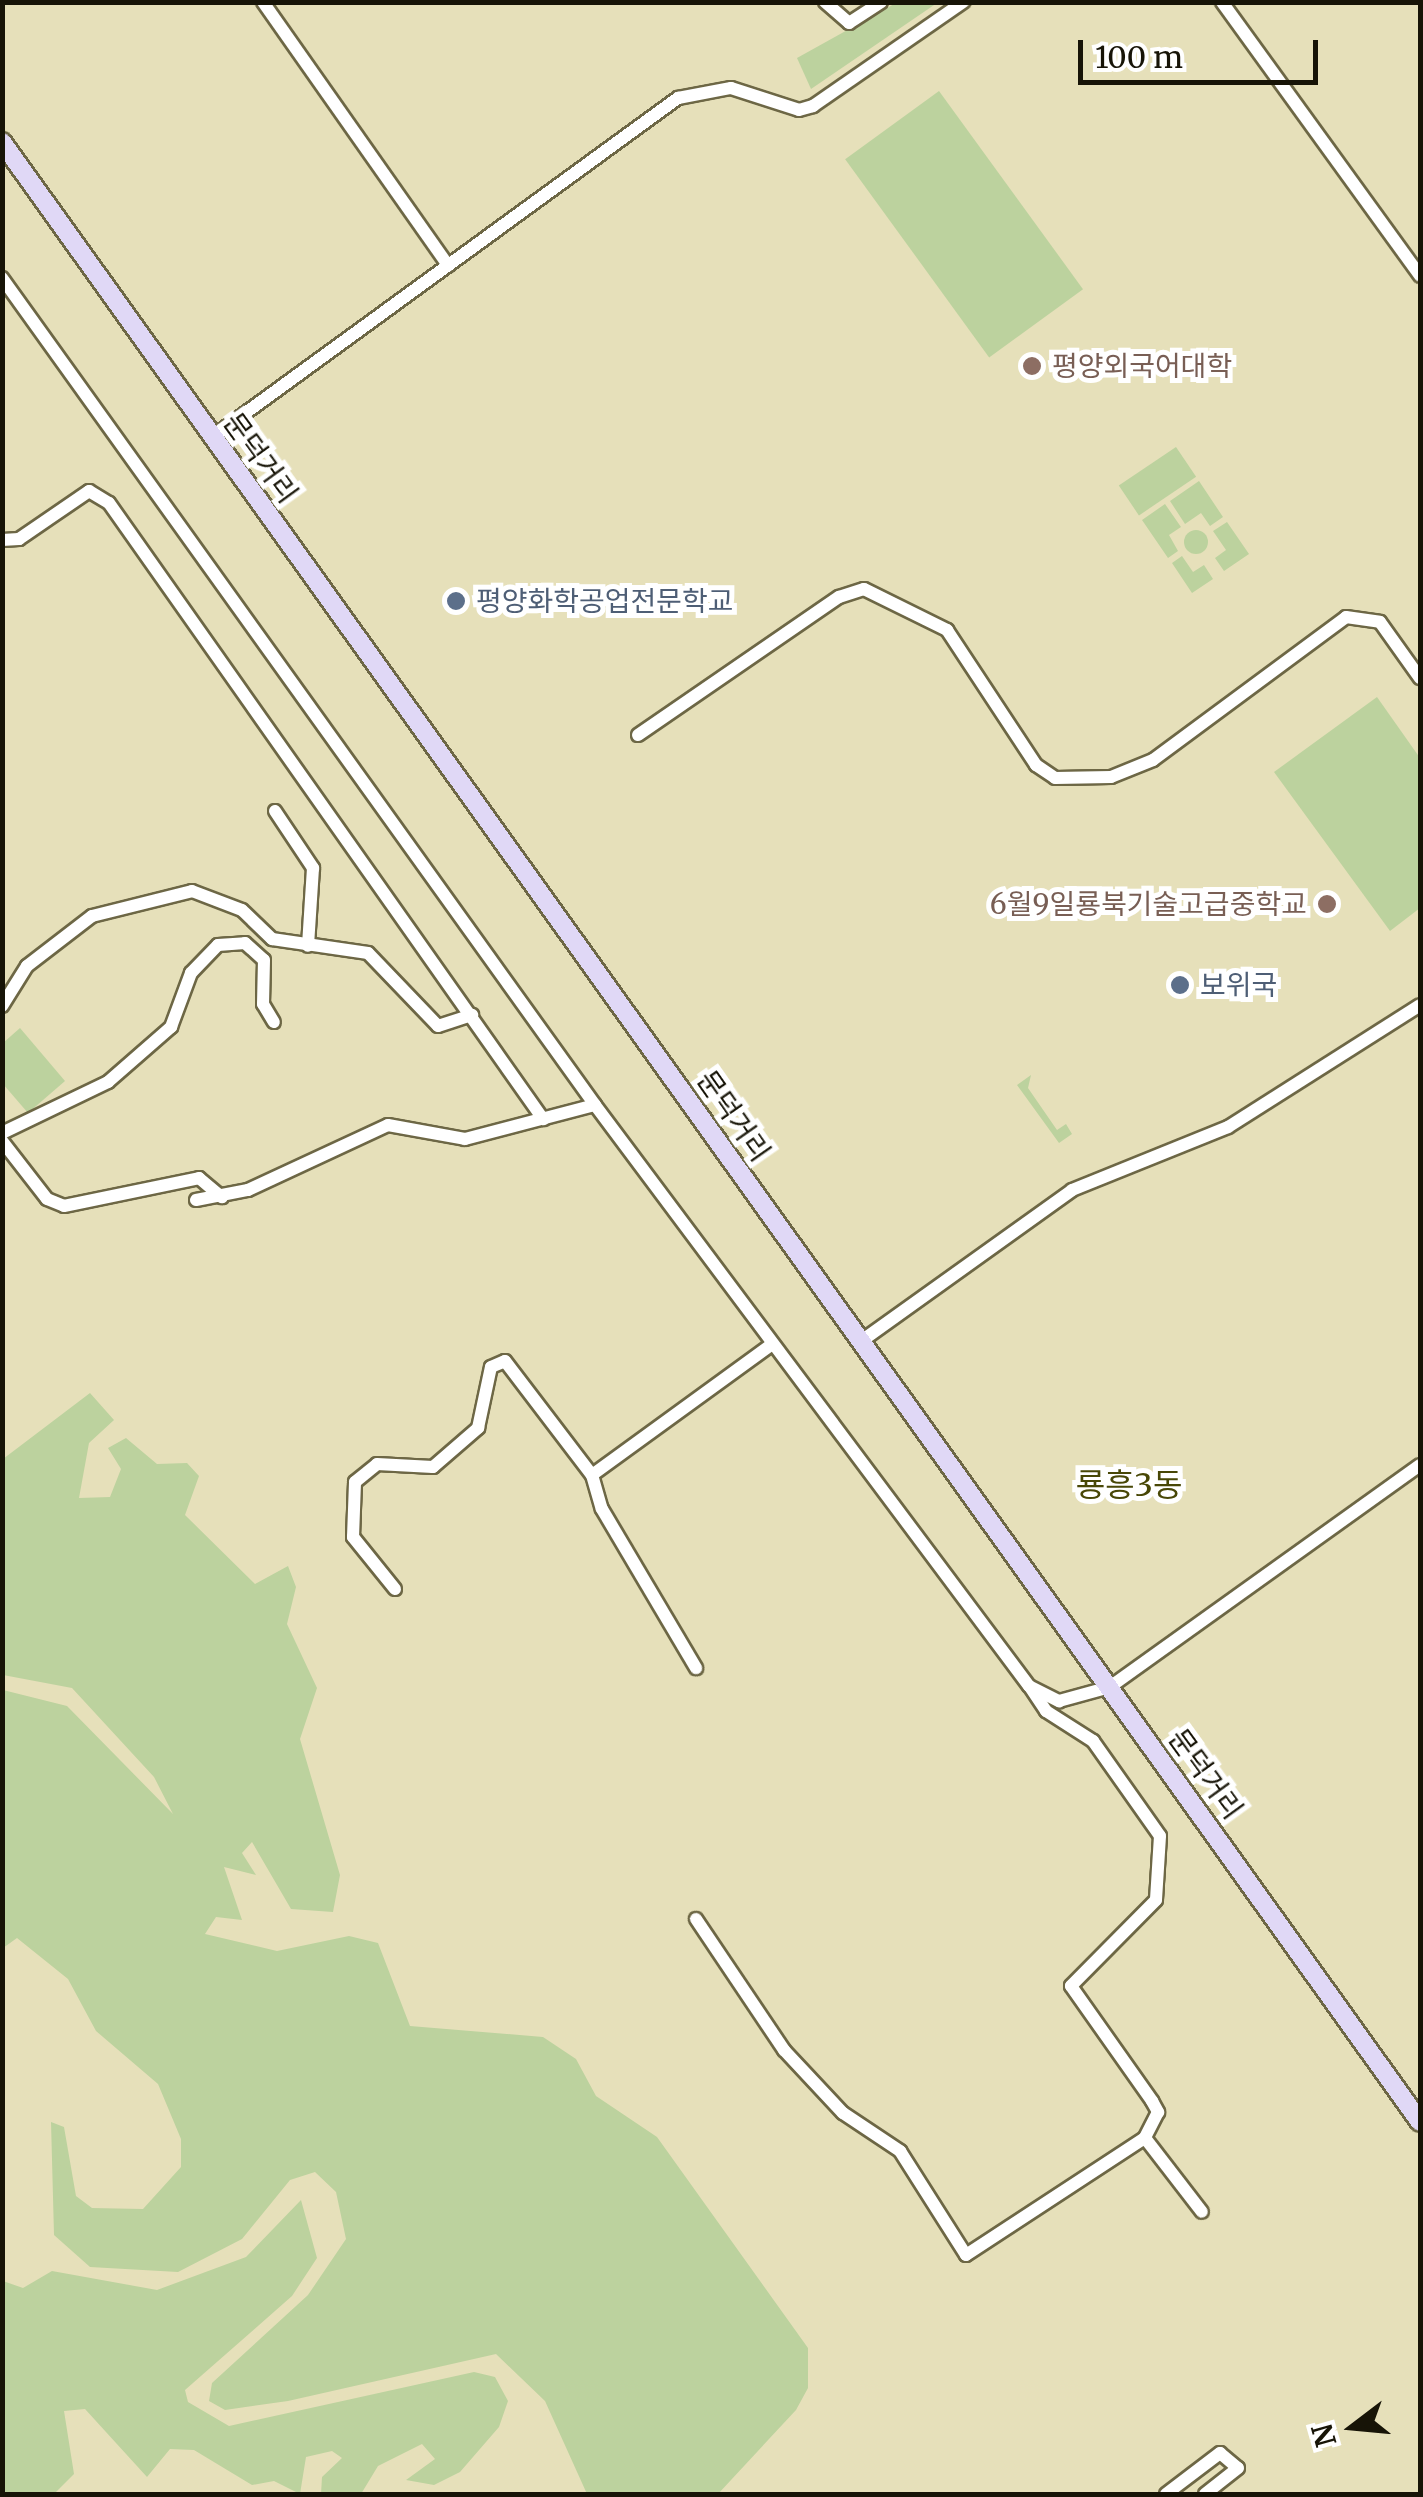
<!DOCTYPE html>
<html>
<head>
<meta charset="utf-8">
<style>
	body { margin:0 }
	#map { position:relative; width:1423px; height:2497px; overflow:hidden; background:#e6e0ba; font-family:Merriweather,"Noto Sans KR",serif }
	div>[style] { position:absolute }
	.green>* { inset:0; background:#bcd29e; transform-origin:0 0 }
	.round { border-radius:50% }
	.roads { filter:drop-shadow(2px 0 #6d6745) drop-shadow(-2px 0 #6d6745) drop-shadow(0 2px #6d6745) drop-shadow(0 -2px #6d6745) }
	.minor>* { height:12px; margin:-6px; padding:0 6px; transform-origin:6px; border-radius:6px; background:#fff }
	.secondary>* { height:18px; margin:-9px; padding:0 9px; transform-origin:9px; border-radius:9px; background:#e0d8f6 }
	.dots>* { width:28px; height:28px; translate:-50% -50%; box-sizing:border-box; border:5px solid #fff; border-radius:50% }
	span { translate:-50% -50%; white-space:nowrap; text-align:center; line-height:1.15; -webkit-text-stroke:10px #fff; paint-order:stroke }
	.education-label { font-size:28px; color:#785e54 }
	.left { translate:0 -50%; text-align:left }
	.right { translate:-100% -50%; text-align:right }
	.street-label { font-size:28px; color:#171407 }
	.service-label { font-size:28px; color:#4e5e75 }
	.quarter-label { font-size:32px; color:#484706 }
	.frame { position:absolute; inset:0; border:5px solid #171407; pointer-events:none }
	.north { position:absolute; left:1303px; top:2377px; width:100px; height:100px; -webkit-text-stroke:8px #fff; paint-order:stroke; rotate:254deg; font-size:28px; font-weight:700; line-height:40px; text-align:center; color:#171407 }
	.north::after { content:''; display:block; margin:auto; width:35px; height:45px; background:#171407; clip-path:polygon(50% 0,100% 100%,50% 72%,0 100%) }
	.scale { position:absolute; left:1078px; top:40px; width:240px; height:45px; box-sizing:border-box; border:5px solid #171407; border-top:0; padding-left:12px; font-size:30px; line-height:35px; white-space:nowrap; color:#171407; -webkit-text-stroke:8px #fff; paint-order:stroke }
</style>
</head>
<body>
<div id="map">
	<div class="green">
		<div style="clip-path:polygon(896px 3px,937px 3px,811px 89px,797px 58px)"></div>
		<div style="left:939px;top:91px;width:245px;height:116px;rotate:54deg"></div>
		<div style="left:1176px;top:447px;width:36px;height:69px;rotate:56deg"></div>
		<div style="clip-path:polygon(1199px 481px,1223px 517px,1210px 526px,1201px 513px,1185px 524px,1170px 501px)"></div>
		<div style="clip-path:polygon(1165px 504px,1181px 527px,1169px 535px,1178px 551px,1168px 558px,1142px 520px)"></div>
		<div style="clip-path:polygon(1227px 522px,1249px 554px,1224px 571px,1215px 558px,1226px 550px,1213px 531px)"></div>
		<div class="round" style="left:1184px;top:530px;width:24px;height:24px"></div>
		<div style="clip-path:polygon(1182px 556px,1193px 572px,1204px 565px,1213px 579px,1192px 593px,1172px 563px)"></div>
		<div style="clip-path:polygon(1377px 697px,1420px 758px,1420px 908px,1390px 931px,1274px 772px)"></div>
		<div style="clip-path:polygon(20px 1028px,65px 1081px,28px 1113px,3px 1084px,3px 1043px)"></div>
		<div style="clip-path:polygon(1031px 1075px,1028px 1088px,1057px 1130px,1066px 1124px,1072px 1134px,1059px 1143px,1017px 1085px)"></div>
		<div style="clip-path:polygon(90px 1393px,114px 1420px,89px 1443px,79px 1498px,110px 1497px,121px 1469px,108px 1448px,126px 1438px,157px 1464px,187px 1463px,199px 1476px,185px 1515px,255px 1584px,288px 1566px,296px 1587px,287px 1624px,317px 1688px,300px 1739px,340px 1875px,333px 1912px,291px 1909px,252px 1842px,242px 1853px,256px 1875px,224px 1867px,242px 1920px,216px 1917px,205px 1934px,277px 1951px,349px 1936px,378px 1943px,410px 2026px,543px 2037px,576px 2059px,596px 2096px,657px 2137px,808px 2348px,808px 2388px,796px 2410px,718px 2494px,587px 2494px,545px 2401px,496px 2354px,288px 2401px,225px 2410px,209px 2401px,212px 2383px,308px 2295px,346px 2239px,336px 2192px,315px 2172px,290px 2180px,242px 2239px,178px 2272px,90px 2267px,54px 2235px,51px 2122px,64px 2127px,76px 2196px,92px 2208px,143px 2209px,181px 2167px,181px 2139px,158px 2084px,96px 2031px,68px 1979px,17px 1938px,3px 1948px,3px 1690px,67px 1706px,173px 1814px,154px 1777px,72px 1688px,3px 1675px,3px 1459px)"></div>
		<div style="clip-path:polygon(301px 2200px,317px 2258px,292px 2296px,185px 2390px,188px 2402px,229px 2426px,474px 2372px,495px 2377px,508px 2401px,499px 2427px,460px 2472px,434px 2485px,406px 2480px,435px 2459px,422px 2444px,378px 2466px,361px 2494px,321px 2494px,322px 2477px,342px 2458px,332px 2451px,306px 2457px,300px 2494px,274px 2481px,252px 2485px,194px 2450px,170px 2449px,147px 2477px,85px 2409px,64px 2411px,74px 2474px,54px 2494px,3px 2494px,3px 2281px,23px 2288px,52px 2271px,157px 2290px,246px 2257px)"></div>
	</div>
	<div class="roads">
		<div class="minor">
			<div style="left:263px;top:2px;width:322px;rotate:54.9deg"></div>
			<div style="left:825px;top:2px;width:32px;rotate:41deg"></div>
			<div style="left:849px;top:23px;width:38px;rotate:-33deg"></div>
			<div style="left:1222px;top:2px;width:338px;rotate:54.1deg"></div>
			<div style="left:2px;top:278px;width:1018px;rotate:54.36deg"></div>
			<div style="left:595px;top:1105px;width:725px;rotate:53.24deg"></div>
			<div style="left:1029px;top:1686px;width:34px;rotate:27deg"></div>
			<div style="left:1059px;top:1701px;width:53px;rotate:-15.4deg"></div>
			<div style="left:1110px;top:1687px;width:381px;rotate:-35.6deg"></div>
			<div style="left:211px;top:438px;width:578px;rotate:-36.06deg"></div>
			<div style="left:678px;top:98px;width:54px;rotate:-10.7deg"></div>
			<div style="left:731px;top:88px;width:71px;rotate:17.9deg"></div>
			<div style="left:799px;top:110px;width:15px;rotate:-16deg"></div>
			<div style="left:813px;top:106px;width:183px;rotate:-34.7deg"></div>
			<div style="left:2px;top:540px;width:17px;rotate:-3deg"></div>
			<div style="left:19px;top:539px;width:85px;rotate:-34.4deg"></div>
			<div style="left:89px;top:491px;width:23px;rotate:31deg"></div>
			<div style="left:109px;top:503px;width:754px;rotate:54.83deg"></div>
			<div style="left:638px;top:735px;width:244px;rotate:-34.5deg"></div>
			<div style="left:839px;top:597px;width:26px;rotate:-18deg"></div>
			<div style="left:864px;top:589px;width:93px;rotate:26.3deg"></div>
			<div style="left:947px;top:630px;width:162px;rotate:56.6deg"></div>
			<div style="left:1036px;top:765px;width:23px;rotate:34deg"></div>
			<div style="left:1055px;top:778px;width:56px;rotate:-1deg"></div>
			<div style="left:1111px;top:777px;width:45px;rotate:-22deg"></div>
			<div style="left:1153px;top:760px;width:240px;rotate:-36.5deg"></div>
			<div style="left:1346px;top:617px;width:34px;rotate:8deg"></div>
			<div style="left:1380px;top:622px;width:69px;rotate:54.5deg"></div>
			<div style="left:275px;top:811px;width:69px;rotate:56.3deg"></div>
			<div style="left:313px;top:868px;width:78px;rotate:93.7deg"></div>
			<div style="left:2px;top:1006px;width:47px;rotate:-58deg"></div>
			<div style="left:27px;top:966px;width:82px;rotate:-37.6deg"></div>
			<div style="left:92px;top:916px;width:103px;rotate:-14deg"></div>
			<div style="left:192px;top:891px;width:53px;rotate:20.8deg"></div>
			<div style="left:242px;top:910px;width:42px;rotate:44deg"></div>
			<div style="left:272px;top:939px;width:97px;rotate:8.3deg"></div>
			<div style="left:368px;top:953px;width:101px;rotate:46.2deg"></div>
			<div style="left:438px;top:1026px;width:36px;rotate:-18deg"></div>
			<div style="left:2px;top:1133px;width:118px;rotate:-25.7deg"></div>
			<div style="left:108px;top:1082px;width:84px;rotate:-41.1deg"></div>
			<div style="left:171px;top:1027px;width:58px;rotate:-69.7deg"></div>
			<div style="left:191px;top:973px;width:39px;rotate:-46deg"></div>
			<div style="left:218px;top:945px;width:27px;rotate:-4deg"></div>
			<div style="left:245px;top:943px;width:25px;rotate:42deg"></div>
			<div style="left:264px;top:960px;width:44px;rotate:91.3deg"></div>
			<div style="left:263px;top:1004px;width:21px;rotate:59deg"></div>
			<div style="left:2px;top:1141px;width:73px;rotate:52.2deg"></div>
			<div style="left:47px;top:1199px;width:18px;rotate:22deg"></div>
			<div style="left:64px;top:1206px;width:138px;rotate:-11.7deg"></div>
			<div style="left:199px;top:1178px;width:30px;rotate:40deg"></div>
			<div style="left:196px;top:1200px;width:53px;rotate:-10.9deg"></div>
			<div style="left:248px;top:1190px;width:154px;rotate:-24.9deg"></div>
			<div style="left:388px;top:1125px;width:78px;rotate:10.3deg"></div>
			<div style="left:465px;top:1139px;width:134px;rotate:-14.7deg"></div>
			<div style="left:860px;top:1342px;width:261px;rotate:-35.6deg"></div>
			<div style="left:1072px;top:1190px;width:168px;rotate:-22deg"></div>
			<div style="left:1228px;top:1127px;width:227px;rotate:-32.4deg"></div>
			<div style="left:592px;top:1475px;width:223px;rotate:-36deg"></div>
			<div style="left:395px;top:1589px;width:67px;rotate:-128.9deg"></div>
			<div style="left:353px;top:1537px;width:55px;rotate:-87.9deg"></div>
			<div style="left:355px;top:1482px;width:28px;rotate:-39deg"></div>
			<div style="left:377px;top:1464px;width:56px;rotate:3.1deg"></div>
			<div style="left:433px;top:1467px;width:60px;rotate:-40.9deg"></div>
			<div style="left:478px;top:1428px;width:62px;rotate:-78deg"></div>
			<div style="left:491px;top:1367px;width:15px;rotate:-23deg"></div>
			<div style="left:505px;top:1361px;width:143px;rotate:52.7deg"></div>
			<div style="left:592px;top:1475px;width:35px;rotate:74deg"></div>
			<div style="left:602px;top:1509px;width:185px;rotate:59.4deg"></div>
			<div style="left:1030px;top:1687px;width:29px;rotate:56deg"></div>
			<div style="left:1046px;top:1711px;width:56px;rotate:32.6deg"></div>
			<div style="left:1093px;top:1741px;width:116px;rotate:54.8deg"></div>
			<div style="left:1160px;top:1836px;width:64px;rotate:93.6deg"></div>
			<div style="left:1156px;top:1900px;width:121px;rotate:134.7deg"></div>
			<div style="left:1071px;top:1986px;width:141px;rotate:54.8deg"></div>
			<div style="left:1152px;top:2101px;width:13px;rotate:61deg"></div>
			<div style="left:1158px;top:2112px;width:29px;rotate:117deg"></div>
			<div style="left:1145px;top:2138px;width:93px;rotate:52.4deg"></div>
			<div style="left:696px;top:1919px;width:158px;rotate:56.1deg"></div>
			<div style="left:784px;top:2050px;width:86px;rotate:46.9deg"></div>
			<div style="left:843px;top:2113px;width:69px;rotate:33.7deg"></div>
			<div style="left:900px;top:2151px;width:123px;rotate:57.6deg"></div>
			<div style="left:966px;top:2255px;width:214px;rotate:-33.2deg"></div>
			<div style="left:1166px;top:2494px;width:68px;rotate:-37.2deg"></div>
			<div style="left:1220px;top:2453px;width:23px;rotate:40deg"></div>
			<div style="left:1238px;top:2468px;width:42px;rotate:141.8deg"></div>
		</div>
		<div class="secondary">
			<div style="left:2px;top:142px;width:2435px;rotate:54.39deg"></div>
		</div>
	</div>
	<div class="dots">
		<div style="left:1032px;top:366px;background:#8d6e63"></div>
		<div style="left:456px;top:601px;background:#5c6f8a"></div>
		<div style="left:1327px;top:904px;background:#8d6e63"></div>
		<div style="left:1180px;top:985px;background:#5c6f8a"></div>
	</div>
	<div class="education-label">
		<span class="left" style="left:1052px;top:366px">평양외국어대학</span>
		<span class="right" style="left:1307px;top:904px">6월9일룡북기술고급중학교</span>
	</div>
	<div class="street-label">
		<span style="left:261px;top:458px;rotate:54deg">문덕거리</span>
		<span style="left:734px;top:1116px;rotate:55deg">문덕거리</span>
		<span style="left:1206px;top:1774px;rotate:54deg">문덕거리</span>
	</div>
	<div class="service-label">
		<span class="left" style="left:476px;top:601px">평양화학공업전문학교</span>
		<span class="left" style="left:1200px;top:985px">보위국</span>
	</div>
	<div class="quarter-label">
		<span style="left:1129px;top:1485px">룡흥3동</span>
	</div>
	<div class="frame"></div>
	<div class="north">N</div>
	<div class="scale">100 m</div>
</div>
</body>
</html>
